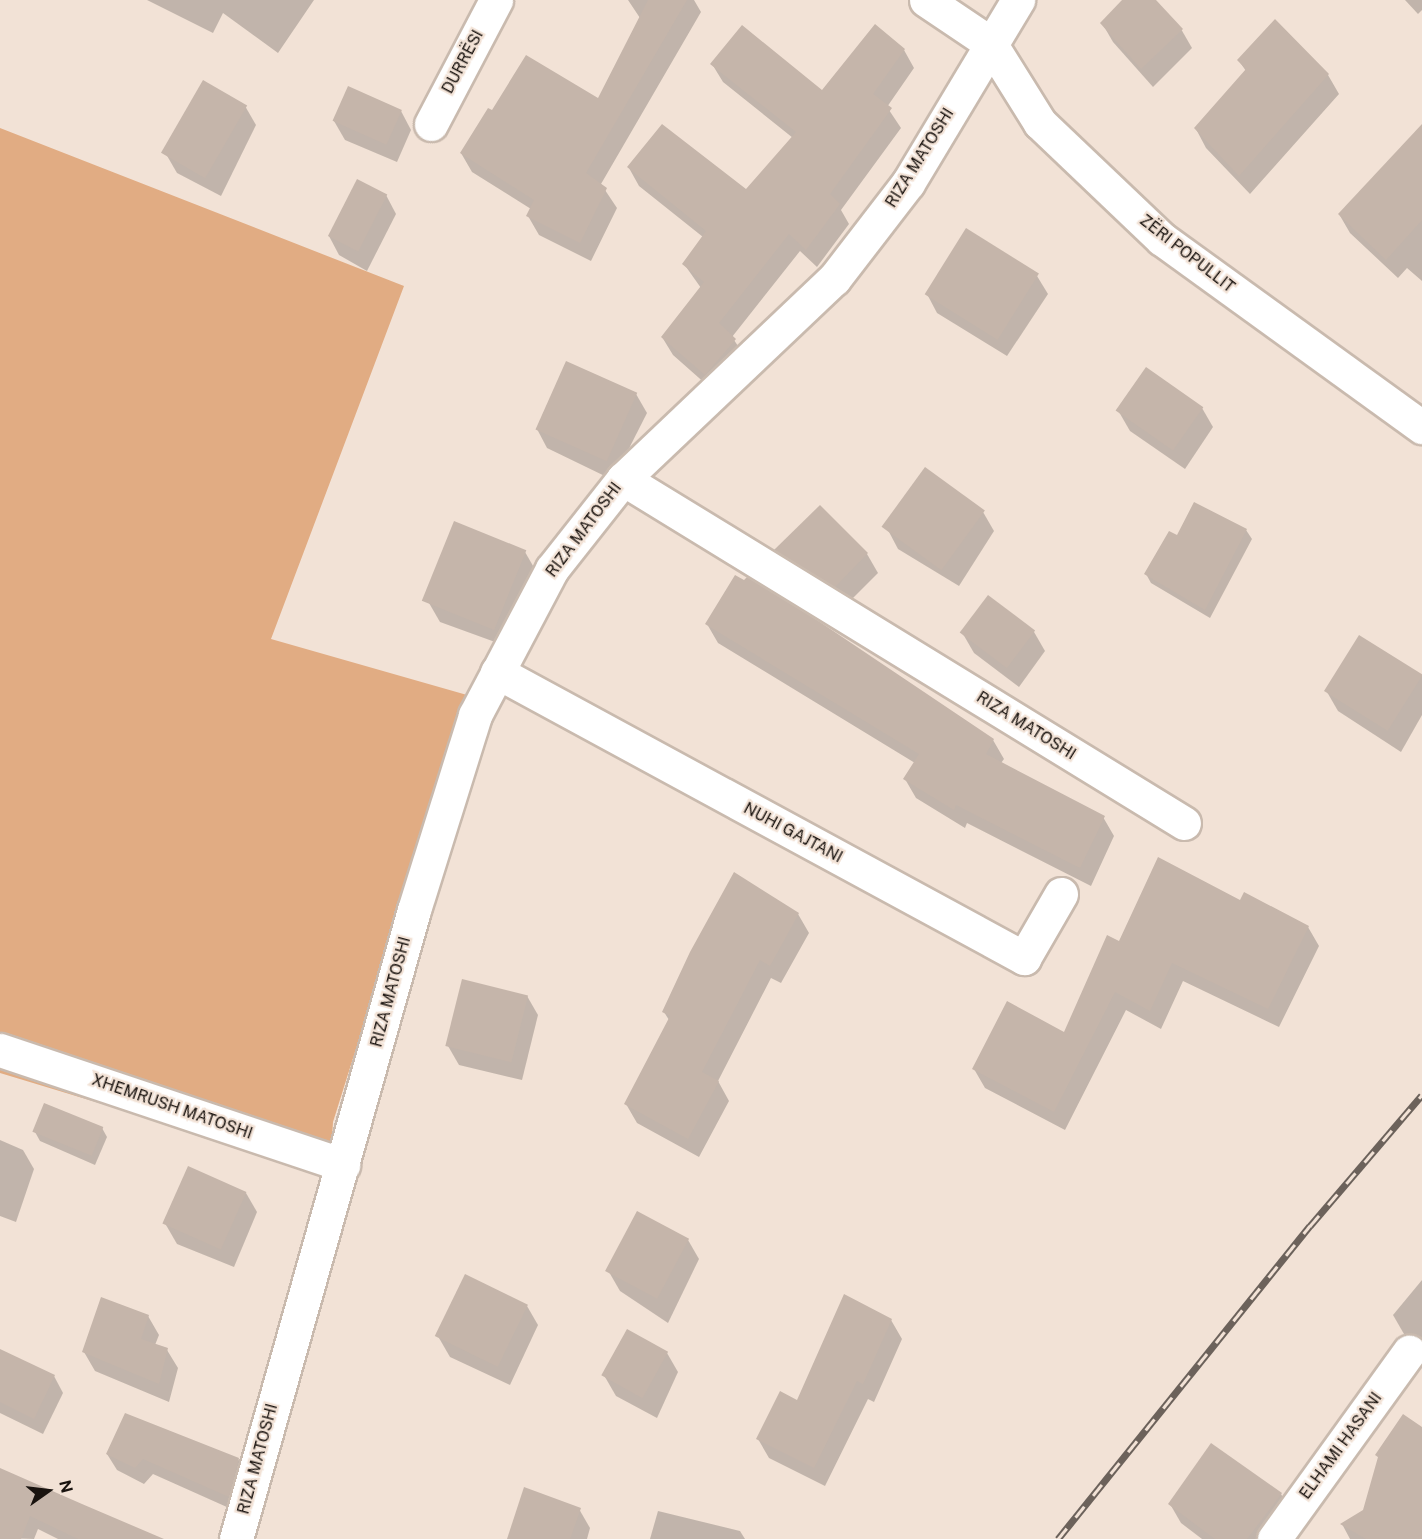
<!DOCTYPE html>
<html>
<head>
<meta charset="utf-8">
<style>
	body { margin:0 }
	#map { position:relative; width:1422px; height:1539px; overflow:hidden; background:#f2e2d6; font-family:"Public Sans",sans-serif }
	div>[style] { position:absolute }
	.green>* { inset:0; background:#e1ac83 }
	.shadow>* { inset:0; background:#0003 }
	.building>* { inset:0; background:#c5b5aa; transform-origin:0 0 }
	.roads { filter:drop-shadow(2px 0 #c9baae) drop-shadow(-2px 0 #c9baae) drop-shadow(0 2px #c9baae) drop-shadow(0 -2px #c9baae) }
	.minor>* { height:33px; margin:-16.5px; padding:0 16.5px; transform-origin:16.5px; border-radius:16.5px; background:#fff }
	.rail>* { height:7px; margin-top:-3.5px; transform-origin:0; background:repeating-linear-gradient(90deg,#f2e2d6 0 14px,#6c625b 0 28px); box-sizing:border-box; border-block:2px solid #6c625b }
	span { translate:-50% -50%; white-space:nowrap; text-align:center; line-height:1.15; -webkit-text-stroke:4.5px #f2e2d6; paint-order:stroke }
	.street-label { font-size:16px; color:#19130f }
	.north { position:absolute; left:18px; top:1461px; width:60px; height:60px; -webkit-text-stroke:4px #f2e2d6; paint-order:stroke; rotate:76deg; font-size:16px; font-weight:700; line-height:24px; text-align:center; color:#19130f }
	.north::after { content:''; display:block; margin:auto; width:21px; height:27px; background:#19130f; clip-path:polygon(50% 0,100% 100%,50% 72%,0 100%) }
</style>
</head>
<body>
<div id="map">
	<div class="green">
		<div style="clip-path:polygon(0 128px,404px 286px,271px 639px,467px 695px,333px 1122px,330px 1173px,0 1073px)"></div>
	</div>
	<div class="shadow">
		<div style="clip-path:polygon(147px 0,314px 0,278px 53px,223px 13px,213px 33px)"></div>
		<div style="clip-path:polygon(628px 0,694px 0,701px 12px,601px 184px,617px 208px,591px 261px,539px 235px,528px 216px,531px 209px,472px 172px,461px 153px,493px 112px,598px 100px,640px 18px)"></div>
		<div style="clip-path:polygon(1125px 0,1154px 0,1181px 29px,1192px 48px,1153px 87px,1113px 42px,1102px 23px)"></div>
		<div style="clip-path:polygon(1405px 0,1422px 0,1422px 10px,1418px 14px)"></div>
		<div style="clip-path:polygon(904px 50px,914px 68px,887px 107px,901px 128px,841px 210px,849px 224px,817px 267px,800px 251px,732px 337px,746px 358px,716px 393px,673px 355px,662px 337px,701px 288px,684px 264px,703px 237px,639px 186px,629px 168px,746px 191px,793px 138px,723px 82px,712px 64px,822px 92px)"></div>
		<div style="clip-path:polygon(1239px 61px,1328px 75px,1339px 94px,1250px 194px,1206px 148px,1196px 129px,1246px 71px)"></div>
		<div style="clip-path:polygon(245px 106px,256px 125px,221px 196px,177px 173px,166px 154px)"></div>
		<div style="clip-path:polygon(401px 111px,411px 130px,397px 162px,345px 140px,334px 121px)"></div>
		<div style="clip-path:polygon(1422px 126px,1422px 281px,1407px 268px,1398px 278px,1350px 233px,1339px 214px)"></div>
		<div style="clip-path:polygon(386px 195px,396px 214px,367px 271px,339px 255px,329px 236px)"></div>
		<div style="clip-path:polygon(1037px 276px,1048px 294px,1007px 356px,937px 313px,927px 294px)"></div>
		<div style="clip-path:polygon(636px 394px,647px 413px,613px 480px,547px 448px,537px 429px)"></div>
		<div style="clip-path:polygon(1202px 408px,1213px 427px,1185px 469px,1130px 431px,1119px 412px)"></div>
		<div style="clip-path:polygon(820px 507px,867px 554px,878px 573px,846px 605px,787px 569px,776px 550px)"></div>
		<div style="clip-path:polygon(983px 512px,994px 531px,959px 586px,898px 549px,888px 530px)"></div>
		<div style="clip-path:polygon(455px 523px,525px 552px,536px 571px,506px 646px,440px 622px,429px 603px)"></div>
		<div style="clip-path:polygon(1246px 530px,1252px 539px,1210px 618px,1151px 583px,1146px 574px)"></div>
		<div style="clip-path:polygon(707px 624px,993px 740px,1004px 759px,1001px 763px,1103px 817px,1114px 836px,1091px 886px,967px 823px,965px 828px,916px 798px,905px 779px,915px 763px,718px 643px)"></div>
		<div style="clip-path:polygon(1034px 632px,1045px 651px,1019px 687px,974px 653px,963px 634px)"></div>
		<div style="clip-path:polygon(1359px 637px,1422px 676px,1422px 715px,1401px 752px,1338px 711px,1327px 692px)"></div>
		<div style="clip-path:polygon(1241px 902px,1308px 927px,1319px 946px,1279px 1027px,1183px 981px,1161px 1029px,1126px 1010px,1065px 1130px,985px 1088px,974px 1069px,1065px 1034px,1119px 943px)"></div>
		<div style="clip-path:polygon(798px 914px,809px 933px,781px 983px,771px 978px,718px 1081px,729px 1101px,699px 1157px,637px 1123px,626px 1104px,669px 1020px,664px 1012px)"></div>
		<div style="clip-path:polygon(527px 996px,538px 1015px,522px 1080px,459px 1065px,448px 1046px)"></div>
		<div style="clip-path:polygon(102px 1128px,107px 1137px,95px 1165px,40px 1141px,35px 1132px)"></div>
		<div style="clip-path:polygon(0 1140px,23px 1150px,34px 1169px,16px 1222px,0 1216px)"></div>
		<div style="clip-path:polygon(246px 1193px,257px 1212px,234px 1267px,177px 1244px,166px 1225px)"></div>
		<div style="clip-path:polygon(688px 1240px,699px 1259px,668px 1323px,620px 1291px,609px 1272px)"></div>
		<div style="clip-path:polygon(1422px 1280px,1422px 1348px,1404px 1334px,1393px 1315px)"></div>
		<div style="clip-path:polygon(845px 1297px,891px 1320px,902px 1339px,874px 1402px,868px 1399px,825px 1486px,769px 1458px,758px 1439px,798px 1402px)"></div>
		<div style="clip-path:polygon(527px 1306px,538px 1325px,510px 1385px,450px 1357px,439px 1338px)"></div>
		<div style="clip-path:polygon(148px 1316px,159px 1335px,155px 1345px,167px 1350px,178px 1368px,169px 1402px,95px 1371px,84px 1352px)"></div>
		<div style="clip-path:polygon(0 1350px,54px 1376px,63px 1393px,43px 1434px,0 1413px)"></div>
		<div style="clip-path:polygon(667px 1353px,678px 1372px,657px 1418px,616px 1396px,605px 1377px)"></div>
		<div style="clip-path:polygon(1422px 1429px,1422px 1539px,1350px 1539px,1342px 1524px,1364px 1511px,1379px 1459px,1377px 1455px)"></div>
		<div style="clip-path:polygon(107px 1454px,238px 1459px,248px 1476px,238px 1512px,153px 1474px,144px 1484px,117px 1470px)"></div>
		<div style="clip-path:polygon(0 1469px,116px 1539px,58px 1539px,38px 1529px,34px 1539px,0 1538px)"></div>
		<div style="clip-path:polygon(1281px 1494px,1291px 1512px,1272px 1539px,1202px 1539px,1181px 1523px,1170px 1504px)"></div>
		<div style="clip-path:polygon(579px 1509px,590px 1528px,587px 1539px,508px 1539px)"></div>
		<div style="clip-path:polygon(658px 1511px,740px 1531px,745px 1539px,650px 1539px)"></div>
	</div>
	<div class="building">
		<div style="clip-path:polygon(648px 0,687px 0,586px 173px,607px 188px,580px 243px,526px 216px,534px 200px,460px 153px,488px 108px,492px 110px,526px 55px,598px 98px)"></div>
		<div style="clip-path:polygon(1122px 0,1156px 0,1183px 29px,1141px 69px,1100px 23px)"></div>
		<div style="clip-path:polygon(1275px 19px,1329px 74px,1239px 176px,1194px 128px,1246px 69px,1237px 60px)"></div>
		<div style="clip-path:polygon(875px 24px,905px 49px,873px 94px,892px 108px,830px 194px,840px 204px,806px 250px,789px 234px,719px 323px,736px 339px,705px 375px,661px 337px,704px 282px,682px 264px,706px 231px,627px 167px,662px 124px,746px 189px,796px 132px,710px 64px,742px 25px,822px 90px)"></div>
		<div style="left:203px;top:80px;width:51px;height:84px;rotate:30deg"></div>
		<div style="left:348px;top:86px;width:59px;height:38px;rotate:24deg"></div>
		<div style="clip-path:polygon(1422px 124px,1422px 220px,1386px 260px,1338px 214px)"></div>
		<div style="left:357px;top:179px;width:34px;height:64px;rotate:27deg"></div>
		<div style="left:966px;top:228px;width:86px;height:78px;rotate:32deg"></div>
		<div style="left:566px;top:361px;width:78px;height:75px;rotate:24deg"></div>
		<div style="left:1146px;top:367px;width:70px;height:53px;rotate:35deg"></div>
		<div style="left:925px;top:467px;width:74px;height:74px;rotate:36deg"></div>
		<div style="clip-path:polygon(1194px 502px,1247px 529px,1205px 610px,1144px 574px,1169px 531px,1177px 535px)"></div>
		<div style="clip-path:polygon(820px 505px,868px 553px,835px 587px,774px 550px)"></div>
		<div style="left:454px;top:521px;width:78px;height:86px;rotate:22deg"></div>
		<div style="clip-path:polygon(735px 575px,744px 580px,747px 577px,808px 614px,994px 739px,986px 754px,1105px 816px,1080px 868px,956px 805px,954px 810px,903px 779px,919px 754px,705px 624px)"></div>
		<div style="left:988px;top:595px;width:59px;height:47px;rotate:37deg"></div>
		<div style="left:1359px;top:635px;width:75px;height:66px;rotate:32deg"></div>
		<div style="clip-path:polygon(1158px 857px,1240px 900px,1244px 892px,1309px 926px,1268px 1009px,1172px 963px,1150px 1011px,1115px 992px,1054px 1112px,972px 1069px,1007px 1001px,1064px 1032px,1107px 935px,1119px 941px)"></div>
		<div style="clip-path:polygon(734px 872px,799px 913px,770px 966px,760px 960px,702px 1072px,719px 1081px,688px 1139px,624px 1104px,670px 1016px,662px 1012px,690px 952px)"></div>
		<div style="left:462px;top:979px;width:68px;height:69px;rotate:14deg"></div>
		<div style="left:44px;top:1103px;width:64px;height:31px;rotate:22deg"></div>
		<div style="left:188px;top:1166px;width:64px;height:63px;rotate:24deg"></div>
		<div style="left:637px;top:1211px;width:59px;height:68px;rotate:28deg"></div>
		<div style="left:465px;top:1274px;width:70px;height:69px;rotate:26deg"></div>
		<div style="clip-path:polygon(844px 1294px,892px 1319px,863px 1384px,857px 1381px,814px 1468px,756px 1439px,780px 1391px,797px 1400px)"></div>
		<div style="clip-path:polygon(101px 1297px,149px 1315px,141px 1339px,168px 1348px,159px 1384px,82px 1352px)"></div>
		<div style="left:627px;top:1329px;width:47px;height:53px;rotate:29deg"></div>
		<div style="clip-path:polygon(0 1349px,55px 1375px,34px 1419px,0 1402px)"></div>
		<div style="clip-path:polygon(125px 1413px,239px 1458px,229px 1497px,143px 1459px,135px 1468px,106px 1454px)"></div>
		<div style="clip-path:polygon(1403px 1414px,1422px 1427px,1422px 1539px,1366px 1539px,1340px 1524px,1363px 1510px,1378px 1457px,1375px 1455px)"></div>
		<div style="clip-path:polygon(1211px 1443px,1282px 1493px,1247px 1539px,1215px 1539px,1168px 1504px)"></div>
		<div style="clip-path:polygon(0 1468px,82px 1504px,164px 1539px,78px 1539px,30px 1516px,21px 1539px,0 1539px)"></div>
		<div style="clip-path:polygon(524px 1487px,581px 1508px,570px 1539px,507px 1539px)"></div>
	</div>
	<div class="roads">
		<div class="minor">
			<div style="left:926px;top:0;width:77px;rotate:33.9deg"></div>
			<div style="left:990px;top:43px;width:94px;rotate:58deg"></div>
			<div style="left:1040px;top:123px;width:168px;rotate:43.6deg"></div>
			<div style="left:1162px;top:239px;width:321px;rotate:35.9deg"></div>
			<div style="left:431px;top:124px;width:140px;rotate:-62.3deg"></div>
			<div style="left:623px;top:479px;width:658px;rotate:31.52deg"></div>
			<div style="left:497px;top:672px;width:600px;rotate:28.49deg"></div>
			<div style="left:1024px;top:958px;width:74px;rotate:-60deg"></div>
			<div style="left:0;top:1050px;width:362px;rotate:18.5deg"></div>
			<div style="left:236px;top:1539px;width:654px;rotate:-74.2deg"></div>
			<div style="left:414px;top:910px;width:204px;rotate:-72.6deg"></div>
			<div style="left:475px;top:715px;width:165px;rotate:-62.2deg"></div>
			<div style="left:552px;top:569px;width:115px;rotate:-51.7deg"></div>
			<div style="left:623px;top:479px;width:291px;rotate:-43.5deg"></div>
			<div style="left:834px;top:279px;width:121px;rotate:-52.4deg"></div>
			<div style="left:908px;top:183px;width:214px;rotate:-59deg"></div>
			<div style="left:1274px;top:1539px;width:231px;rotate:-54.2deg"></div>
		</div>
	</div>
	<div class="rail">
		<div style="left:1058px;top:1539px;width:402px;rotate:-51.2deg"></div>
		<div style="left:1310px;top:1226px;width:172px;rotate:-49.5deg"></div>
	</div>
	<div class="street-label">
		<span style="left:463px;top:62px;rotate:-62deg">DURRËSI</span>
		<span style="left:920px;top:158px;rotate:-58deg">RIZA MATOSHI</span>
		<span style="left:1187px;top:254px;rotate:38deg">ZËRI POPULLIT</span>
		<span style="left:584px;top:530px;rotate:-53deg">RIZA MATOSHI</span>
		<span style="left:1026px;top:726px;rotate:32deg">RIZA MATOSHI</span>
		<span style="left:793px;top:833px;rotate:28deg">NUHI GAJTANI</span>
		<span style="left:391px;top:992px;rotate:-75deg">RIZA MATOSHI</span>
		<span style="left:172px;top:1107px;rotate:19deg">XHEMRUSH MATOSHI</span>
		<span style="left:1341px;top:1446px;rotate:-54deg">ELHAMI HASANI</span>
		<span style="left:258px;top:1459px;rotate:-75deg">RIZA MATOSHI</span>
	</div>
	<div class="north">N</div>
</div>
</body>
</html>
